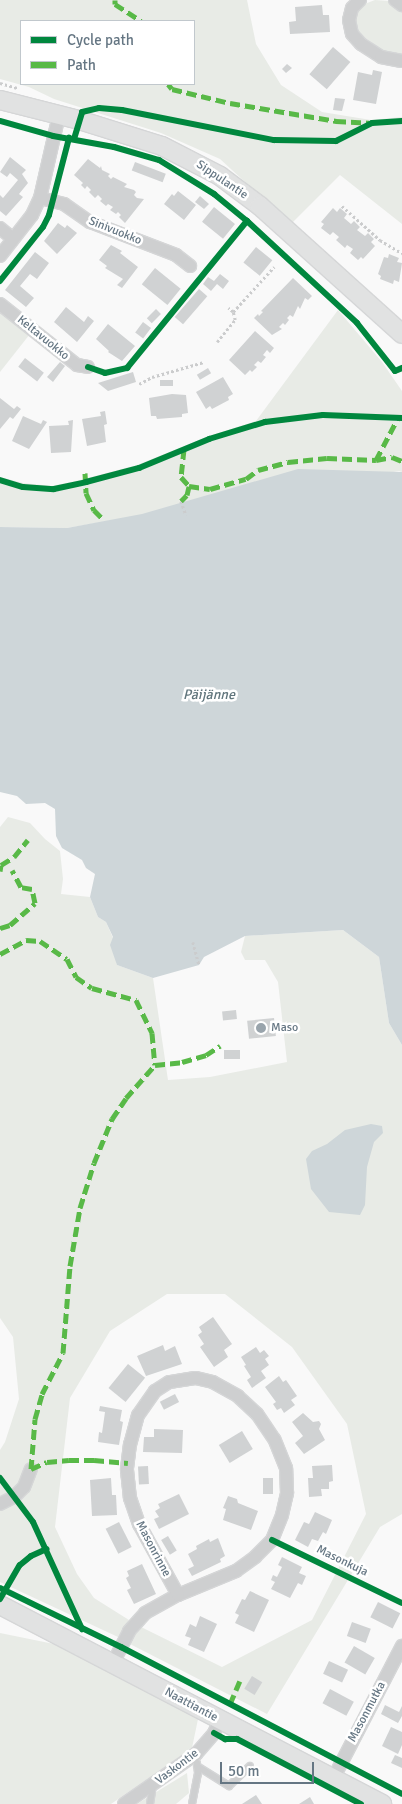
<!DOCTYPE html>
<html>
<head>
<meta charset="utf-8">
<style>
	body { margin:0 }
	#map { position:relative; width:402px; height:1804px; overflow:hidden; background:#f9f9f9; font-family:Signika,sans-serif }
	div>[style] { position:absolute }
	.green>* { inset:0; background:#e8ebe6 }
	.water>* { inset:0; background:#ced6d9 }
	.building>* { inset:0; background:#d0d2d3; transform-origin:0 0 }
	.path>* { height:2.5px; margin-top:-1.25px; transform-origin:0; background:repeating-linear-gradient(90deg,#cbcccd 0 2.5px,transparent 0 5px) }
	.roads { filter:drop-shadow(1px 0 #d5d6d7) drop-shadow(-1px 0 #d5d6d7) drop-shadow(0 1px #d5d6d7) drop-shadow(0 -1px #d5d6d7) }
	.lane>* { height:6px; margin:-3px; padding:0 3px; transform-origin:3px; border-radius:3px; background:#cecfd0 }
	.street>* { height:12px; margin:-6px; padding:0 6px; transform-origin:6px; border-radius:6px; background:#cecfd0 }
	.secondary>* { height:18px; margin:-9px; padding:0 9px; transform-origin:9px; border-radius:9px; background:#e1e2e2 }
	.quiet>* { height:5px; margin-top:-2.5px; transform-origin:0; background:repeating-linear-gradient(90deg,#58b947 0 10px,transparent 0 15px) }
	.cycleway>* { height:6px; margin:-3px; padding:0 3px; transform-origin:3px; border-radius:3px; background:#00873e }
	.dots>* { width:14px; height:14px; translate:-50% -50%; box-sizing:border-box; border:2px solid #fff; border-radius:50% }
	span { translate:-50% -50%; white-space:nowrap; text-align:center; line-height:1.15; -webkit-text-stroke:5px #fff; paint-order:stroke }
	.street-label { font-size:12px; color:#657683 }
	.poi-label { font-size:12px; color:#657683 }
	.left { translate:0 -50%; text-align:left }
	.water-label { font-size:14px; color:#60757c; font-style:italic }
	.legend { position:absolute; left:20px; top:20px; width:175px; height:65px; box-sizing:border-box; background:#fff; border:1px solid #c1c8cd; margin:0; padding:6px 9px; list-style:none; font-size:15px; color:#657683 }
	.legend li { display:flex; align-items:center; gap:10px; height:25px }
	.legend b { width:25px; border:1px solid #c1c8cd }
	.scale { position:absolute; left:220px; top:1762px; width:94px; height:22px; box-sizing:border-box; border:2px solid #657683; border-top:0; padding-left:6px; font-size:15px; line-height:18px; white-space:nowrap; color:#657683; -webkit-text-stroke:4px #fff; paint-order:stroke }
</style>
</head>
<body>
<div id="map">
	<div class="green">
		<div style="clip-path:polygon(evenodd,0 0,247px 0,256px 44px,281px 85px,322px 112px,371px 120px,402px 117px,402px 224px,340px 175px,291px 224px,220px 159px,161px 133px,54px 99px,29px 87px,0 79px,0 0,21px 21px,194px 21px,194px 84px,21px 84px,21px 21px)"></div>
		<div style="clip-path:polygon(375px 0,389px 1px,402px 10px,402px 55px,386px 53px,357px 32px,355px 23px,358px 10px,362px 5px)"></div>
		<div style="clip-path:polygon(0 310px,30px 334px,0 372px)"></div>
		<div style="clip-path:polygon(338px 310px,382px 362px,402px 391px,402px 472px,399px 471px,67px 528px,0 527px,0 477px,23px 483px,52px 486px,80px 480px,137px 465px,209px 436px,256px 421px)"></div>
		<div style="clip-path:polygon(8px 817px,30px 823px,45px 839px,60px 851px,63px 879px,61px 894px,90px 897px,98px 917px,106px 922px,113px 938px,117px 965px,153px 978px,168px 1080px,210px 1077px,287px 1062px,278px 982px,265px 960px,245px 960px,241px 952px,245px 936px,343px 930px,379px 957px,389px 1023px,402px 1045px,402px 1514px,380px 1527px,267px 1714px,130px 1644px,139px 1626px,222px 1667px,312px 1620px,366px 1514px,347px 1424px,292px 1347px,225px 1294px,167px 1294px,110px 1331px,70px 1398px,55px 1527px,77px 1574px,94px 1598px,129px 1620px,118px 1637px,0 1582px,0 1450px,5px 1442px,19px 1399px,13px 1337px,0 1318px,0 827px)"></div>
		<div style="clip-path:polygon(0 1633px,54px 1644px,198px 1719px,192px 1748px,111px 1804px,0 1804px)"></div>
		<div style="clip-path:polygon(187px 1773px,189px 1793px,176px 1804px,137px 1804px)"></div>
	</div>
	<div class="water">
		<div style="clip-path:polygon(298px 469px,402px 472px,402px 1045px,389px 1023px,379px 957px,343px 930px,245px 936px,204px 957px,199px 965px,153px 978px,117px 965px,110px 945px,113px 937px,106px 922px,98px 917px,90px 897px,95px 874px,86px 868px,82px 860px,62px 848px,56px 836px,55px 809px,45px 803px,26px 804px,17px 796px,0 792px,0 527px,67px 528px,142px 514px)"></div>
		<div style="clip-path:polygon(371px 1124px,382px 1126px,383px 1133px,374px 1142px,367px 1167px,365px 1205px,360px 1215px,329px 1212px,311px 1189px,306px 1159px,312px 1151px,327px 1144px,345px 1130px)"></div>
	</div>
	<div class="building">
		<div style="clip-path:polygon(322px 5px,323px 15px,329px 15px,330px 32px,290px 34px,289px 22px,296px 21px,295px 7px)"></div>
		<div style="left:333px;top:47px;width:23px;height:36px;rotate:41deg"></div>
		<div style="clip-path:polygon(287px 64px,292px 68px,286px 73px,282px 69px)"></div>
		<div style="clip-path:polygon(373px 70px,382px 72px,376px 104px,353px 100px,358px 72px,372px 75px)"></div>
		<div style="clip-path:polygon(335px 98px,345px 99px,342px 111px,333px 110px)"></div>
		<div style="clip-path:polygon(10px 157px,26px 170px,22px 174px,28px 183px,19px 194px,23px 197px,6px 216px,0 211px,0 195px,3px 198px,18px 180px,10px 173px,7px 177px,0 172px)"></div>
		<div style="clip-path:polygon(88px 159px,100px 168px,101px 166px,102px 170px,110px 174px,108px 176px,111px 179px,113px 177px,127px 184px,124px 187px,134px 190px,136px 192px,134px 195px,137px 198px,144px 199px,125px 223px,119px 217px,121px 215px,118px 212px,116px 214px,110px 210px,113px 207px,108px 204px,106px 206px,100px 201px,102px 199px,98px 195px,95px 198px,89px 192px,91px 190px,87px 186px,85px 189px,81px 185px,83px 183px,74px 175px)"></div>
		<div style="left:135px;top:162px;width:33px;height:9px;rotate:21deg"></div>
		<div style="clip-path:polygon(178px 191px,196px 205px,184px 220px,164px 204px,172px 194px,174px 196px)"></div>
		<div style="clip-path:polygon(200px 196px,209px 204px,204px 209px,195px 202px)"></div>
		<div style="left:214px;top:207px;width:27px;height:19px;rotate:39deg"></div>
		<div style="clip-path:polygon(333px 208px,337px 212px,340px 208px,347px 214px,344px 218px,351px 224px,354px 221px,360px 227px,357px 230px,365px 236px,368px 233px,374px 239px,371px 242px,375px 246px,363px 259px,361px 257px,358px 260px,350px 253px,353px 249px,347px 245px,345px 248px,336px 240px,339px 237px,333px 232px,330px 235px,321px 228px,324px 224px,321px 222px)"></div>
		<div style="clip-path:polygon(58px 223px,65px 228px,67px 225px,77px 233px,57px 254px,44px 241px)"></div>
		<div style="clip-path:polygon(111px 245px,122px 251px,120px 253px,138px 267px,122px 288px,117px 285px,123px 279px,105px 268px,107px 266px,99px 260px)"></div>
		<div style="left:256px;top:247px;width:21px;height:20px;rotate:39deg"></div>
		<div style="clip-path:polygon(35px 252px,49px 263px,37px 279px,30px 274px,20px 286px,34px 298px,26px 307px,5px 290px)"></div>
		<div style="clip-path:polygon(389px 254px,399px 258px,397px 262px,402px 263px,399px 282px,394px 280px,393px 284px,380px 279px,381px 276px,378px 274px,384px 257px,388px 258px)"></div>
		<div style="left:155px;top:268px;width:33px;height:21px;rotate:39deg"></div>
		<div style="clip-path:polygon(220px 274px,229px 281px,223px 289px,217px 284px,211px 291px,203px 284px,208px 277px,214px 281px)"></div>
		<div style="clip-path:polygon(293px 278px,312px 296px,308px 300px,305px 298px,300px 309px,298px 306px,293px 317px,290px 315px,287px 318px,289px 320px,285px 325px,283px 323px,279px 327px,282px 329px,272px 335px,254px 318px,258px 314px,259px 316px,263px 312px,261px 311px)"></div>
		<div style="left:199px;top:289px;width:11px;height:37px;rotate:41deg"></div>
		<div style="clip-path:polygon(66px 307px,84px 322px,88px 316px,94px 321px,77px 342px,54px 322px)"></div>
		<div style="left:156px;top:309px;width:7px;height:13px;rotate:45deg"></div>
		<div style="left:143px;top:322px;width:10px;height:13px;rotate:37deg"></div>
		<div style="clip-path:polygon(108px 324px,135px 346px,122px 361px,108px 352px,109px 351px,96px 339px)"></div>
		<div style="clip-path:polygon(255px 331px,274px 348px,270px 353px,267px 350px,263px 355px,266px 357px,261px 363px,258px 361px,254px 365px,257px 367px,252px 372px,250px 370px,245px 375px,229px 360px)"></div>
		<div style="left:25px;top:358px;width:24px;height:11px;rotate:38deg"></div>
		<div style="clip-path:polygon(60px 362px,65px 366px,53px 382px,47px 377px)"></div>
		<div style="left:208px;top:368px;width:6px;height:13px;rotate:59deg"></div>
		<div style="clip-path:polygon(133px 372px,136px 382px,108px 391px,98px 383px)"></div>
		<div style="clip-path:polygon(223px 377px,233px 394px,228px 397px,229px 400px,212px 409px,210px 406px,206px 409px,196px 392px)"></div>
		<div style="left:173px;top:380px;width:6px;height:13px;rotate:90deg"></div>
		<div style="clip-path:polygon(172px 394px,186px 395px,188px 413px,182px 414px,182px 417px,157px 419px,156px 416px,151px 416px,149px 398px)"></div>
		<div style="clip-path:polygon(0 398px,14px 409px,17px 406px,21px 409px,13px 419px,10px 417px,0 429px)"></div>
		<div style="clip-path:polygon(105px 411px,107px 424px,104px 425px,106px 442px,87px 446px,82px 419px,101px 416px,100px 412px)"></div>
		<div style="clip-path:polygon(23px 416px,41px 424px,43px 420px,47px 422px,29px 449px,12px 441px)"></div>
		<div style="clip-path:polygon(73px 420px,71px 452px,51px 453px,49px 426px,69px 425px,68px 421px)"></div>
		<div style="left:236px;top:1010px;width:9px;height:14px;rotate:84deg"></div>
		<div style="left:274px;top:1018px;width:18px;height:27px;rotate:84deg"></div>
		<div style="left:240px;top:1050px;width:9px;height:16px;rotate:90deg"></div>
		<div style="clip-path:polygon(213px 1317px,232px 1344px,224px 1350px,228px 1357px,214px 1367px,200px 1347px,204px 1344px,198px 1335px,202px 1332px,199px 1327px)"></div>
		<div style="clip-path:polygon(163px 1345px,165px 1351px,175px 1346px,182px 1364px,146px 1376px,137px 1356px)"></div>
		<div style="clip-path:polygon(256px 1347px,260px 1353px,264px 1350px,269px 1356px,265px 1359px,269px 1365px,261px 1371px,266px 1378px,252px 1388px,247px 1380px,251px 1377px,244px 1366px,246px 1365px,241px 1357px)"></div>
		<div style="left:128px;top:1364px;width:22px;height:31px;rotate:39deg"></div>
		<div style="clip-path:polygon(279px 1376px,283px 1382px,286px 1380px,297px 1396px,291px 1400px,295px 1405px,284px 1413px,281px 1408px,277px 1410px,273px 1404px,276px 1402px,265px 1387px)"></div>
		<div style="left:175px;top:1394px;width:9px;height:17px;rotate:63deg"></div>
		<div style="clip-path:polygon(100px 1406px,122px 1410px,120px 1421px,123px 1422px,119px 1445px,98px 1442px,99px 1432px,102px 1433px,105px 1412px,99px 1411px)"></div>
		<div style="clip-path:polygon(303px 1413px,313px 1422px,319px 1421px,321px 1424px,319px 1429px,325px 1440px,304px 1454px,295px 1443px,303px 1436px,292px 1422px)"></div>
		<div style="clip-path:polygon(154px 1429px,183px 1430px,182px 1453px,143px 1452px,144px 1437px,154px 1437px)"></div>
		<div style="left:242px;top:1431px;width:21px;height:27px;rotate:59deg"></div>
		<div style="clip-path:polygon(332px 1465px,333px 1481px,329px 1482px,329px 1489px,321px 1489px,322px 1496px,309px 1497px,308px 1478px,313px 1478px,312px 1466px)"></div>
		<div style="left:148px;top:1466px;width:18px;height:10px;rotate:87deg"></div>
		<div style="clip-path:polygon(111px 1478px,112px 1495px,116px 1495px,117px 1515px,92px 1516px,90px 1480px)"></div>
		<div style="left:263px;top:1478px;width:10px;height:16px"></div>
		<div style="clip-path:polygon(179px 1494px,189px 1514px,159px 1529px,154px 1519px,159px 1517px,155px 1511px,160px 1508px,158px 1504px)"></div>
		<div style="clip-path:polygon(228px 1496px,237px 1499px,238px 1503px,258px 1511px,251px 1530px,223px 1520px,226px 1509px,223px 1508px)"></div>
		<div style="clip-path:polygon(315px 1512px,332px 1520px,326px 1534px,323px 1532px,318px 1541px,312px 1539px,308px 1547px,295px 1540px,304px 1522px,309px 1524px)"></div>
		<div style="left:119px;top:1522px;width:28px;height:15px;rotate:63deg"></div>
		<div style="left:168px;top:1536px;width:17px;height:8px;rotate:59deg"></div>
		<div style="clip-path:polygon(218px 1538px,225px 1556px,220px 1559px,221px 1562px,192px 1576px,188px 1569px,194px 1566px,188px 1554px,197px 1549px,196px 1546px,209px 1539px,210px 1542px)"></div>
		<div style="clip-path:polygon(282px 1557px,302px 1567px,299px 1573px,306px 1576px,302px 1585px,298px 1583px,290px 1598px,271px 1589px,275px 1582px,271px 1580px,273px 1575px,277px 1577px,282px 1567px,278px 1565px)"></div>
		<div style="clip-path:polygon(142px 1564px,156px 1594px,134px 1604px,127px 1590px,131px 1588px,126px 1578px,129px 1576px,127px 1571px)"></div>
		<div style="clip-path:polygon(250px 1591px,269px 1600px,254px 1632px,235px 1623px,239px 1615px,235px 1613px,242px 1599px,245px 1600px)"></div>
		<div style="left:378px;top:1602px;width:25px;height:17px;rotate:27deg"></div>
		<div style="clip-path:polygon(200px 1616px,217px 1624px,204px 1652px,188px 1645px,191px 1638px,185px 1636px,190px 1624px,196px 1627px)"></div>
		<div style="left:352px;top:1622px;width:20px;height:15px;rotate:20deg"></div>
		<div style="left:354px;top:1646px;width:24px;height:19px;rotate:30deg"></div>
		<div style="left:329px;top:1661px;width:21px;height:14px;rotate:25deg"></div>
		<div style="left:252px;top:1676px;width:12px;height:15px;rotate:31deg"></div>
		<div style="left:330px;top:1689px;width:27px;height:16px;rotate:28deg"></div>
		<div style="clip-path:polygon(385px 1705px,399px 1712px,402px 1706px,402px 1716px,398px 1723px,381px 1714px)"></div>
		<div style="clip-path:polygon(391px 1727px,402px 1732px,402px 1745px,398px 1754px,382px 1746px)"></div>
		<div style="clip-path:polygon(395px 1755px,402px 1758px,402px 1768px,391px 1763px)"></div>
		<div style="clip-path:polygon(256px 1795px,262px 1804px,242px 1804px)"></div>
		<div style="clip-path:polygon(310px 1797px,314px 1804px,299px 1804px)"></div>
	</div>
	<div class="path">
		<div style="left:0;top:83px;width:19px;rotate:16deg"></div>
		<div style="left:342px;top:206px;width:51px;rotate:41.8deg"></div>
		<div style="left:380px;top:240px;width:26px;rotate:31deg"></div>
		<div style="left:233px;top:312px;width:61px;rotate:-47.7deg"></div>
		<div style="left:217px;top:342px;width:28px;rotate:-51deg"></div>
		<div style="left:235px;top:320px;width:8px;rotate:-104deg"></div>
		<div style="left:233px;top:312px;width:6px;rotate:-141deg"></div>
		<div style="left:139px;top:384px;width:15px;rotate:-28deg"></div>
		<div style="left:152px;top:377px;width:54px;rotate:-16.1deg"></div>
		<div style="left:181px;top:501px;width:15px;rotate:70deg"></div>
		<div style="left:193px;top:942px;width:24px;rotate:75deg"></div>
	</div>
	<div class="roads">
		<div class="lane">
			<div style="left:197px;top:1766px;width:38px;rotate:32deg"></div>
			<div style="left:229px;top:1786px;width:29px;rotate:-44deg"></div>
			<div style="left:150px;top:1804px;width:19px;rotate:-81deg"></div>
			<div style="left:192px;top:1804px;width:32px;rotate:-79deg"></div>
			<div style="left:198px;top:1773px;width:10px;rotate:-96deg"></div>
		</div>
		<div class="street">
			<div style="left:360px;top:0;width:11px;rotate:135deg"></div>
			<div style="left:352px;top:8px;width:12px;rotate:104deg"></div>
			<div style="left:349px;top:20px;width:14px;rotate:78deg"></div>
			<div style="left:352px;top:34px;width:13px;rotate:48deg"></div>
			<div style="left:361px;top:44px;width:24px;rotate:33deg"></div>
			<div style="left:381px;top:57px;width:21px;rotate:11deg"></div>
			<div style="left:395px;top:0;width:9px;rotate:36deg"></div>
			<div style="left:40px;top:198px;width:25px;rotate:14deg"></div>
			<div style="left:64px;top:204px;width:32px;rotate:35deg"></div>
			<div style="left:90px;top:222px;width:92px;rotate:21deg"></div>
			<div style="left:176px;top:255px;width:18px;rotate:38deg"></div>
			<div style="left:0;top:228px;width:17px;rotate:40deg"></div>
			<div style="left:0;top:256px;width:52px;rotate:-52deg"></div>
			<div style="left:32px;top:215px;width:19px;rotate:-65deg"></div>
			<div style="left:40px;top:198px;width:85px;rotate:-77.1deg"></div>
			<div style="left:0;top:304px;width:98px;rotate:38.4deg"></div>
			<div style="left:77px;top:365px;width:11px;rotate:10deg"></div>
			<div style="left:0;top:1504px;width:16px;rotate:-27deg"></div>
			<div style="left:14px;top:1497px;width:14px;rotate:-45deg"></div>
			<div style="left:24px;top:1487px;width:19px;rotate:-69deg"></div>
			<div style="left:113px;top:1663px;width:36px;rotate:-63deg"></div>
			<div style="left:129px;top:1631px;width:24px;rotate:-48deg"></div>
			<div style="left:145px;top:1613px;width:38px;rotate:-29deg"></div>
			<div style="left:178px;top:1595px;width:63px;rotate:-22.5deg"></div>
			<div style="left:236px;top:1571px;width:24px;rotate:-36deg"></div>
			<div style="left:255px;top:1557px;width:24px;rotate:-45deg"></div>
			<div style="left:272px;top:1540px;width:27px;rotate:-68deg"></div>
			<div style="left:282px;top:1515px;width:23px;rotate:-77deg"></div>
			<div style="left:287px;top:1493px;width:25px;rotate:-92deg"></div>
			<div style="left:286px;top:1468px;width:31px;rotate:-112deg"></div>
			<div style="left:274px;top:1439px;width:30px;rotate:-124deg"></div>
			<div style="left:257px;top:1414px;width:26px;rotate:-137deg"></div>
			<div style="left:238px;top:1396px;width:29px;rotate:-151deg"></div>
			<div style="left:213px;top:1382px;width:18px;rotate:-167deg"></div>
			<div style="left:195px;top:1378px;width:26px;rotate:171deg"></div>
			<div style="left:169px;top:1382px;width:17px;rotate:147deg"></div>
			<div style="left:155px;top:1391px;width:29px;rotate:125deg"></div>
			<div style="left:138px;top:1415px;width:30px;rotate:105deg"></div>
			<div style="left:130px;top:1444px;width:26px;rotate:97deg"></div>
			<div style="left:127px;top:1470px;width:28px;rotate:84deg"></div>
			<div style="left:130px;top:1498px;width:28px;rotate:71deg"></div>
			<div style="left:139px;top:1524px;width:81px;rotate:61.2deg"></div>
			<div style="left:333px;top:1779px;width:150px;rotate:-62.6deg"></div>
			<div style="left:124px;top:1804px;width:88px;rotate:-34.8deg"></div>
			<div style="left:196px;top:1754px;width:28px;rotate:-49deg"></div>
			<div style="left:214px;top:1733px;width:14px;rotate:-65deg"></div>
		</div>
		<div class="secondary">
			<div style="left:0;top:100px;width:81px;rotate:14.2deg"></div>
			<div style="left:79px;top:120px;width:87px;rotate:17.4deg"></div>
			<div style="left:162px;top:146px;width:65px;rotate:27.3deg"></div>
			<div style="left:220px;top:176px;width:50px;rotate:36.9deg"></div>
			<div style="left:260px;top:206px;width:191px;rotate:42deg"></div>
			<div style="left:0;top:1605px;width:431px;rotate:27.5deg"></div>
		</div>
	</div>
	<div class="quiet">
		<div style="left:115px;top:0;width:4px;rotate:90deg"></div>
		<div style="left:115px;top:4px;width:31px;rotate:33deg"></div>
		<div style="left:168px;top:84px;width:6px;rotate:51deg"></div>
		<div style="left:172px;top:89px;width:60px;rotate:13.6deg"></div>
		<div style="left:230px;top:103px;width:108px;rotate:9.6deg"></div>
		<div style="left:336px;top:121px;width:33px;rotate:3deg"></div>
		<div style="left:184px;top:449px;width:28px;rotate:96deg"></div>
		<div style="left:181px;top:477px;width:12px;rotate:48deg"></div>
		<div style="left:189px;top:486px;width:21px;rotate:8deg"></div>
		<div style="left:210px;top:489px;width:37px;rotate:-16deg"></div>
		<div style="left:246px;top:479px;width:15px;rotate:-37deg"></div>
		<div style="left:258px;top:470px;width:31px;rotate:-15deg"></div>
		<div style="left:288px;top:462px;width:39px;rotate:-6deg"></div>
		<div style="left:327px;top:458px;width:49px;rotate:2.3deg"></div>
		<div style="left:376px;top:460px;width:16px;rotate:-11deg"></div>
		<div style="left:392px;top:457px;width:11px;rotate:22deg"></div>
		<div style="left:376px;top:460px;width:47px;rotate:-62.4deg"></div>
		<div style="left:85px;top:473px;width:20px;rotate:87deg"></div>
		<div style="left:86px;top:493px;width:19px;rotate:65deg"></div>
		<div style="left:94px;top:510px;width:14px;rotate:45deg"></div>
		<div style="left:181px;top:501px;width:8px;rotate:-45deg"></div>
		<div style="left:187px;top:495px;width:9px;rotate:-77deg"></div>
		<div style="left:0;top:871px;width:6px;rotate:-81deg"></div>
		<div style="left:1px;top:865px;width:15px;rotate:-32deg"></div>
		<div style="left:14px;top:857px;width:22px;rotate:-51deg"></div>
		<div style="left:0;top:928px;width:10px;rotate:-17deg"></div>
		<div style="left:10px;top:925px;width:33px;rotate:-41deg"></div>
		<div style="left:35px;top:903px;width:14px;rotate:-102deg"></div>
		<div style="left:32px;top:889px;width:11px;rotate:-170deg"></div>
		<div style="left:21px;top:887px;width:19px;rotate:-118deg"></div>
		<div style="left:0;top:954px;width:30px;rotate:-28deg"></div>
		<div style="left:26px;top:940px;width:14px;rotate:4deg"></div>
		<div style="left:40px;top:941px;width:32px;rotate:34deg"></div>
		<div style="left:67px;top:959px;width:20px;rotate:63deg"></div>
		<div style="left:76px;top:977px;width:19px;rotate:35deg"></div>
		<div style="left:92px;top:988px;width:46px;rotate:15.3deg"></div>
		<div style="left:136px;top:1000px;width:37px;rotate:64deg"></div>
		<div style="left:152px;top:1033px;width:32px;rotate:85deg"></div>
		<div style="left:31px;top:1469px;width:50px;rotate:-85.4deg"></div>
		<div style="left:35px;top:1419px;width:26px;rotate:-74deg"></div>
		<div style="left:42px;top:1394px;width:46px;rotate:-62.9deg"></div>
		<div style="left:63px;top:1353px;width:87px;rotate:-85.4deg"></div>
		<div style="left:70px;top:1266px;width:59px;rotate:-80.2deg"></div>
		<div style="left:80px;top:1208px;width:47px;rotate:-72.7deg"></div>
		<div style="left:94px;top:1163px;width:48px;rotate:-67.8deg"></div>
		<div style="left:112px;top:1119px;width:25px;rotate:-56deg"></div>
		<div style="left:126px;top:1098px;width:44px;rotate:-48.7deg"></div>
		<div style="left:155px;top:1065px;width:27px;rotate:-6deg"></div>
		<div style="left:182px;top:1062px;width:25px;rotate:-16deg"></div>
		<div style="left:206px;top:1055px;width:17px;rotate:-33deg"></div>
		<div style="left:31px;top:1469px;width:17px;rotate:-24deg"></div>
		<div style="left:47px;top:1462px;width:22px;rotate:-5deg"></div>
		<div style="left:69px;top:1460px;width:25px"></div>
		<div style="left:94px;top:1460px;width:34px;rotate:5deg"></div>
		<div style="left:230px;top:1704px;width:28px;rotate:-67deg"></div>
	</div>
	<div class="cycleway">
		<div style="left:0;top:121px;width:55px;rotate:15.8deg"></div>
		<div style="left:53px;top:136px;width:62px;rotate:10.2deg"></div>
		<div style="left:114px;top:147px;width:47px;rotate:16.1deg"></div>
		<div style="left:159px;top:160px;width:65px;rotate:31.7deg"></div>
		<div style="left:214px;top:194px;width:43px;rotate:39.3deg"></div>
		<div style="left:247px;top:221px;width:150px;rotate:42.8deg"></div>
		<div style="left:357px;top:323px;width:61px;rotate:51.6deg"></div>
		<div style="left:395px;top:371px;width:8px;rotate:-23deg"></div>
		<div style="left:74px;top:139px;width:28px;rotate:-73deg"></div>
		<div style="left:82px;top:112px;width:17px;rotate:-13deg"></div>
		<div style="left:99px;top:108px;width:23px;rotate:5deg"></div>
		<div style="left:122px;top:110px;width:155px;rotate:11.2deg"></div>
		<div style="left:274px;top:140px;width:62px;rotate:0.9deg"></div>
		<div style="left:336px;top:141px;width:40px;rotate:-26.6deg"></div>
		<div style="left:372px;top:123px;width:30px;rotate:-4deg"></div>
		<div style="left:0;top:281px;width:69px;rotate:-51.5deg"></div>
		<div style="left:43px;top:227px;width:13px;rotate:-63deg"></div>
		<div style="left:49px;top:215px;width:80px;rotate:-75.4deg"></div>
		<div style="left:88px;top:367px;width:18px;rotate:19deg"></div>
		<div style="left:105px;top:373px;width:23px;rotate:-13deg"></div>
		<div style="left:127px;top:368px;width:190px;rotate:-50.8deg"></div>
		<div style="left:0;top:480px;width:24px;rotate:17deg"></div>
		<div style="left:23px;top:487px;width:31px;rotate:4deg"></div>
		<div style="left:54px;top:489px;width:33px;rotate:-12deg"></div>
		<div style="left:86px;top:482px;width:55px;rotate:-14.8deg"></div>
		<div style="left:139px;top:468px;width:76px;rotate:-22.5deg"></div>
		<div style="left:209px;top:439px;width:59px;rotate:-16.9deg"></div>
		<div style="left:265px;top:422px;width:58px;rotate:-6.9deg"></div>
		<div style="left:323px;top:415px;width:79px;rotate:2.2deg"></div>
		<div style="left:0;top:1478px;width:55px;rotate:53.1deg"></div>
		<div style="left:33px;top:1522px;width:118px;rotate:65.4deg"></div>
		<div style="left:272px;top:1540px;width:144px;rotate:25.9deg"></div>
		<div style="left:0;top:1588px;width:135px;rotate:26deg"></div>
		<div style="left:121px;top:1647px;width:317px;rotate:27.6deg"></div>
		<div style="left:0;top:1599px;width:39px;rotate:-60deg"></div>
		<div style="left:20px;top:1565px;width:14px;rotate:-39deg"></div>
		<div style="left:31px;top:1556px;width:17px;rotate:-24deg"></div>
		<div style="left:214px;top:1733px;width:13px;rotate:29deg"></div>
		<div style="left:225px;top:1739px;width:12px"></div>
		<div style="left:237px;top:1739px;width:140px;rotate:27.7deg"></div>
	</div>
	<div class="dots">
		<div style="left:261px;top:1028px;background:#99a4ac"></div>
	</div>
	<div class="street-label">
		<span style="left:222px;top:180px;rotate:34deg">Sippulantie</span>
		<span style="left:115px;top:231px;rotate:22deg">Sinivuokko</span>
		<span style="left:43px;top:338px;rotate:39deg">Keltavuokko</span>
		<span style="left:153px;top:1549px;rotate:62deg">Masonrinne</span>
		<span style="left:342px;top:1561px;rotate:26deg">Masonkuja</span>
		<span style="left:191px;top:1705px;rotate:28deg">Naattiantie</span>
		<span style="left:367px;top:1712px;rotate:-62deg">Masonmutka</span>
		<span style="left:177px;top:1767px;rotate:-37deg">Vaskontie</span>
	</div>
	<div class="poi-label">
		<span class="left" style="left:271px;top:1028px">Maso</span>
	</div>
	<div class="water-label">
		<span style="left:209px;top:695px">Päijänne</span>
	</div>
	<ul class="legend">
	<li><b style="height:6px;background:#00873e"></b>Cycle path</li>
	<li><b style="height:6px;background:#58b947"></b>Path</li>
	</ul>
	<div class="scale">50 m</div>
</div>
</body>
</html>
